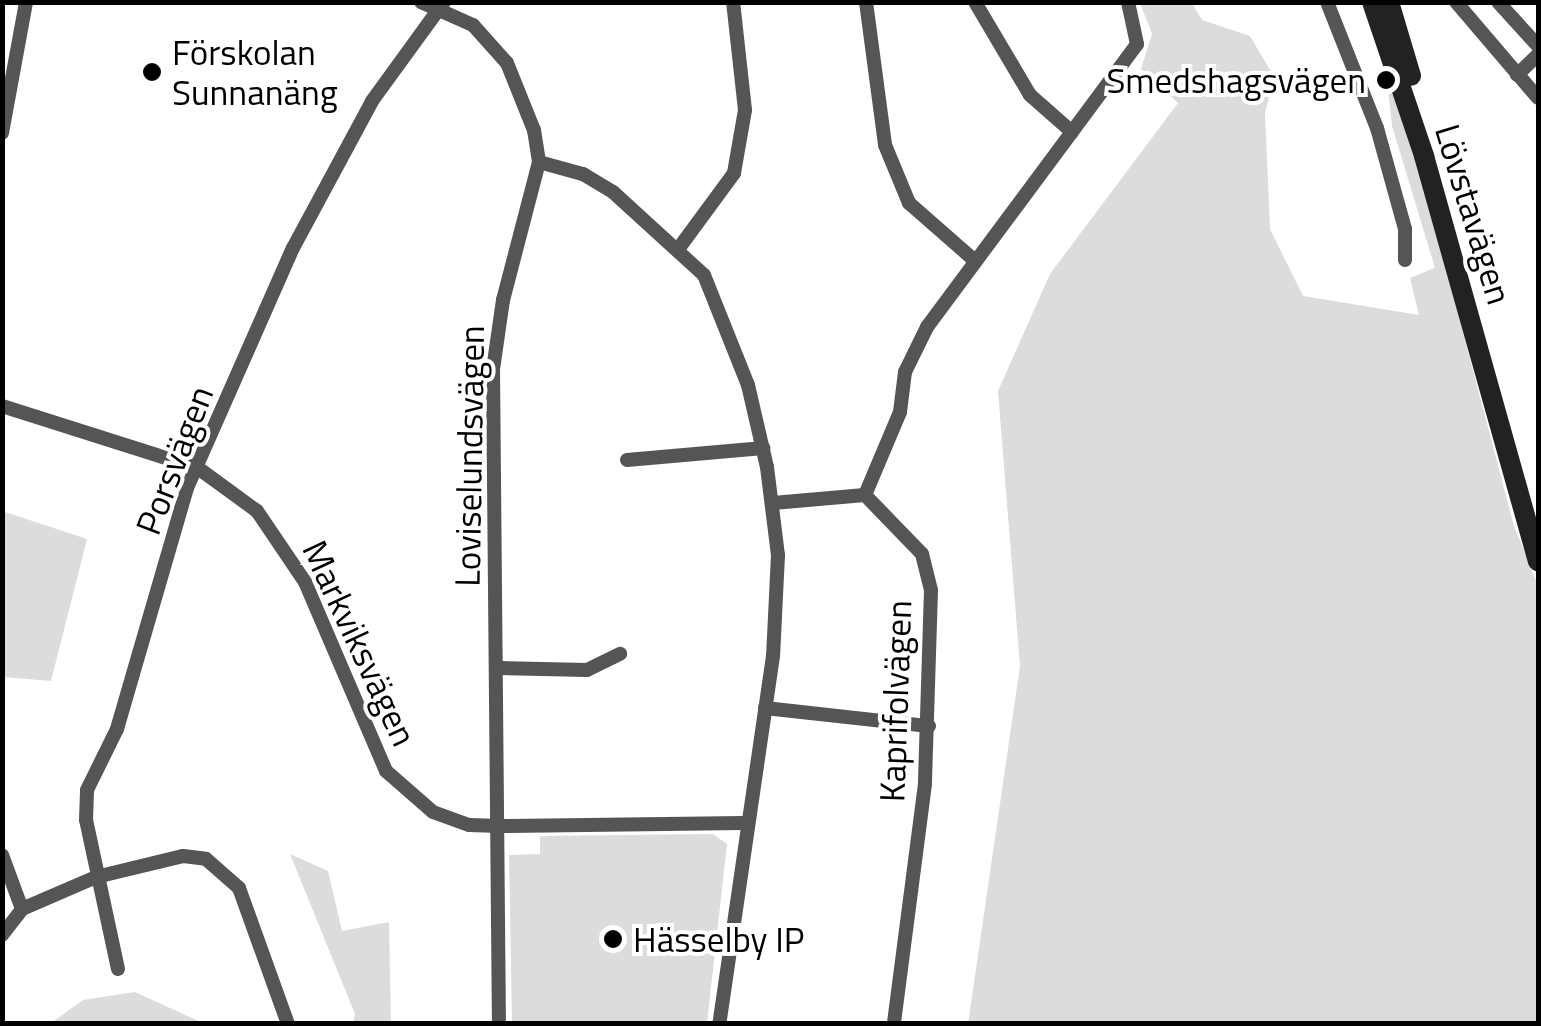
<!DOCTYPE html>
<html>
<head>
<meta charset="utf-8">
<style>
	body { margin:0 }
	#map { position:relative; width:1541px; height:1026px; overflow:hidden; background:#fff; font-family:"Titillium Web",sans-serif }
	div>[style] { position:absolute }
	.green>* { inset:0; background:#dcdcdc }
	.street>* { height:14px; margin:-7px; padding:0 7px; transform-origin:7px; border-radius:7px; background:#555 }
	.secondary>* { height:20px; margin:-10px; padding:0 10px; transform-origin:10px; border-radius:10px; background:#222 }
	.dots>* { width:28px; height:28px; translate:-50% -50%; box-sizing:border-box; border:5px solid #fff; border-radius:50% }
	span { translate:-50% -50%; white-space:nowrap; text-align:center; line-height:1.15; -webkit-text-stroke:8px #fff; paint-order:stroke }
	.poi-label { font-size:35px; color:#000 }
	.left { translate:0 -50%; text-align:left }
	.right { translate:-100% -50%; text-align:right }
	.street-label { font-size:35px; color:#000 }
	.frame { position:absolute; inset:0; border:5px solid #000; pointer-events:none }
</style>
</head>
<body>
<div id="map">
	<div class="green">
		<div style="clip-path:polygon(1140px 3px,1192px 3px,1202px 20px,1250px 36px,1274px 77px,1265px 113px,1270px 229px,1303px 296px,1419px 315px,1410px 278px,1435px 268px,1392px 126px,1388px 90px,1403px 105px,1514px 526px,1538px 585px,1538px 1023px,968px 1024px,1020px 666px,998px 391px,1050px 274px,1178px 103px,1141px 69px,1152px 34px)"></div>
		<div style="clip-path:polygon(2px 511px,87px 539px,51px 681px,3px 677px)"></div>
		<div style="clip-path:polygon(713px 834px,727px 844px,707px 1023px,512px 1023px,509px 855px,540px 854px,540px 836px)"></div>
		<div style="clip-path:polygon(290px 854px,328px 871px,342px 931px,389px 922px,391px 1023px,353px 1023px,355px 1014px)"></div>
		<div style="clip-path:polygon(135px 992px,203px 1023px,51px 1023px,83px 1000px)"></div>
	</div>
	<div class="street">
		<div style="left:421px;top:2px;width:57px;rotate:23.9deg"></div>
		<div style="left:473px;top:25px;width:51px;rotate:48.2deg"></div>
		<div style="left:507px;top:63px;width:72px;rotate:68.1deg"></div>
		<div style="left:534px;top:130px;width:32px;rotate:81deg"></div>
		<div style="left:539px;top:162px;width:143px;rotate:104.6deg"></div>
		<div style="left:503px;top:300px;width:70px;rotate:98.2deg"></div>
		<div style="left:493px;top:369px;width:655px;rotate:89.48deg"></div>
		<div style="left:866px;top:2px;width:144px;rotate:82.4deg"></div>
		<div style="left:885px;top:145px;width:63px;rotate:67.5deg"></div>
		<div style="left:909px;top:203px;width:86px;rotate:41.2deg"></div>
		<div style="left:975px;top:2px;width:108px;rotate:59.4deg"></div>
		<div style="left:1030px;top:95px;width:56px;rotate:41.4deg"></div>
		<div style="left:1327px;top:2px;width:136px;rotate:68.4deg"></div>
		<div style="left:1377px;top:128px;width:105px;rotate:74.5deg"></div>
		<div style="left:1405px;top:229px;width:31px;rotate:90deg"></div>
		<div style="left:1456px;top:2px;width:126px;rotate:49.5deg"></div>
		<div style="left:1498px;top:2px;width:59px;rotate:47.7deg"></div>
		<div style="left:1517px;top:75px;width:29px;rotate:-44deg"></div>
		<div style="left:2px;top:133px;width:133px;rotate:-79.6deg"></div>
		<div style="left:539px;top:162px;width:46px;rotate:15.3deg"></div>
		<div style="left:583px;top:174px;width:35px;rotate:31deg"></div>
		<div style="left:613px;top:192px;width:123px;rotate:42.4deg"></div>
		<div style="left:704px;top:275px;width:118px;rotate:68.2deg"></div>
		<div style="left:748px;top:385px;width:84px;rotate:77deg"></div>
		<div style="left:767px;top:467px;width:89px;rotate:82.9deg"></div>
		<div style="left:778px;top:555px;width:101px;rotate:92.8deg"></div>
		<div style="left:773px;top:656px;width:372px;rotate:98.3deg"></div>
		<div style="left:679px;top:248px;width:93px;rotate:-53.7deg"></div>
		<div style="left:734px;top:173px;width:64px;rotate:-80.1deg"></div>
		<div style="left:745px;top:110px;width:109px;rotate:-96.3deg"></div>
		<div style="left:2px;top:406px;width:206px;rotate:17.6deg"></div>
		<div style="left:198px;top:468px;width:73px;rotate:36.1deg"></div>
		<div style="left:257px;top:511px;width:86px;rotate:55.9deg"></div>
		<div style="left:305px;top:582px;width:206px;rotate:66.8deg"></div>
		<div style="left:386px;top:771px;width:62px;rotate:41.1deg"></div>
		<div style="left:433px;top:812px;width:38px;rotate:20deg"></div>
		<div style="left:469px;top:825px;width:31px;rotate:2deg"></div>
		<div style="left:500px;top:826px;width:243px;rotate:-0.7deg"></div>
		<div style="left:627px;top:460px;width:137px;rotate:-5deg"></div>
		<div style="left:865px;top:495px;width:90px;rotate:-67.1deg"></div>
		<div style="left:900px;top:412px;width:40px;rotate:-82.9deg"></div>
		<div style="left:905px;top:372px;width:50px;rotate:-63.9deg"></div>
		<div style="left:927px;top:327px;width:352px;rotate:-53.4deg"></div>
		<div style="left:1137px;top:44px;width:43px;rotate:-102.1deg"></div>
		<div style="left:773px;top:503px;width:92px;rotate:-5deg"></div>
		<div style="left:865px;top:495px;width:82px;rotate:46deg"></div>
		<div style="left:922px;top:554px;width:37px;rotate:76deg"></div>
		<div style="left:931px;top:590px;width:194px;rotate:91.8deg"></div>
		<div style="left:925px;top:784px;width:242px;rotate:97.4deg"></div>
		<div style="left:499px;top:668px;width:88px;rotate:1.3deg"></div>
		<div style="left:587px;top:670px;width:37px;rotate:-26deg"></div>
		<div style="left:765px;top:708px;width:165px;rotate:6.3deg"></div>
		<div style="left:2px;top:855px;width:58px;rotate:69.7deg"></div>
		<div style="left:2px;top:935px;width:33px;rotate:-52deg"></div>
		<div style="left:22px;top:909px;width:81px;rotate:-23.4deg"></div>
		<div style="left:96px;top:877px;width:89px;rotate:-13.6deg"></div>
		<div style="left:183px;top:856px;width:23px;rotate:7deg"></div>
		<div style="left:206px;top:859px;width:44px;rotate:41.3deg"></div>
		<div style="left:239px;top:888px;width:145px;rotate:70.2deg"></div>
		<div style="left:118px;top:969px;width:152px;rotate:-102.1deg"></div>
		<div style="left:86px;top:820px;width:30px;rotate:-88deg"></div>
		<div style="left:87px;top:790px;width:68px;rotate:-63.8deg"></div>
		<div style="left:117px;top:729px;width:251px;rotate:-73.8deg"></div>
		<div style="left:187px;top:488px;width:262px;rotate:-66.2deg"></div>
		<div style="left:293px;top:248px;width:167px;rotate:-61.7deg"></div>
		<div style="left:372px;top:101px;width:122px;rotate:-54deg"></div>
	</div>
	<div class="secondary">
		<div style="left:1372px;top:2px;width:163px;rotate:71.3deg"></div>
		<div style="left:1424px;top:156px;width:421px;rotate:74.3deg"></div>
		<div style="left:1389px;top:2px;width:77px;rotate:73.4deg"></div>
	</div>
	<div class="dots">
		<div style="left:152px;top:72px;background:#000"></div>
		<div style="left:1386px;top:80px;background:#000"></div>
		<div style="left:613px;top:939px;background:#000"></div>
	</div>
	<div class="poi-label">
		<span class="left" style="left:172px;top:72px">Förskolan<br>Sunnanäng</span>
		<span class="right" style="left:1366px;top:80px">Smedshagsvägen</span>
		<span class="left" style="left:633px;top:939px">Hässelby IP</span>
	</div>
	<div class="street-label">
		<span style="left:1474px;top:214px;rotate:73deg">Lövstavägen</span>
		<span style="left:469px;top:456px;rotate:-89deg">Loviselundsvägen</span>
		<span style="left:174px;top:460px;rotate:-69deg">Porsvägen</span>
		<span style="left:360px;top:643px;rotate:65deg">Markviksvägen</span>
		<span style="left:895px;top:701px;rotate:-88deg">Kaprifolvägen</span>
	</div>
	<div class="frame"></div>
</div>
</body>
</html>
